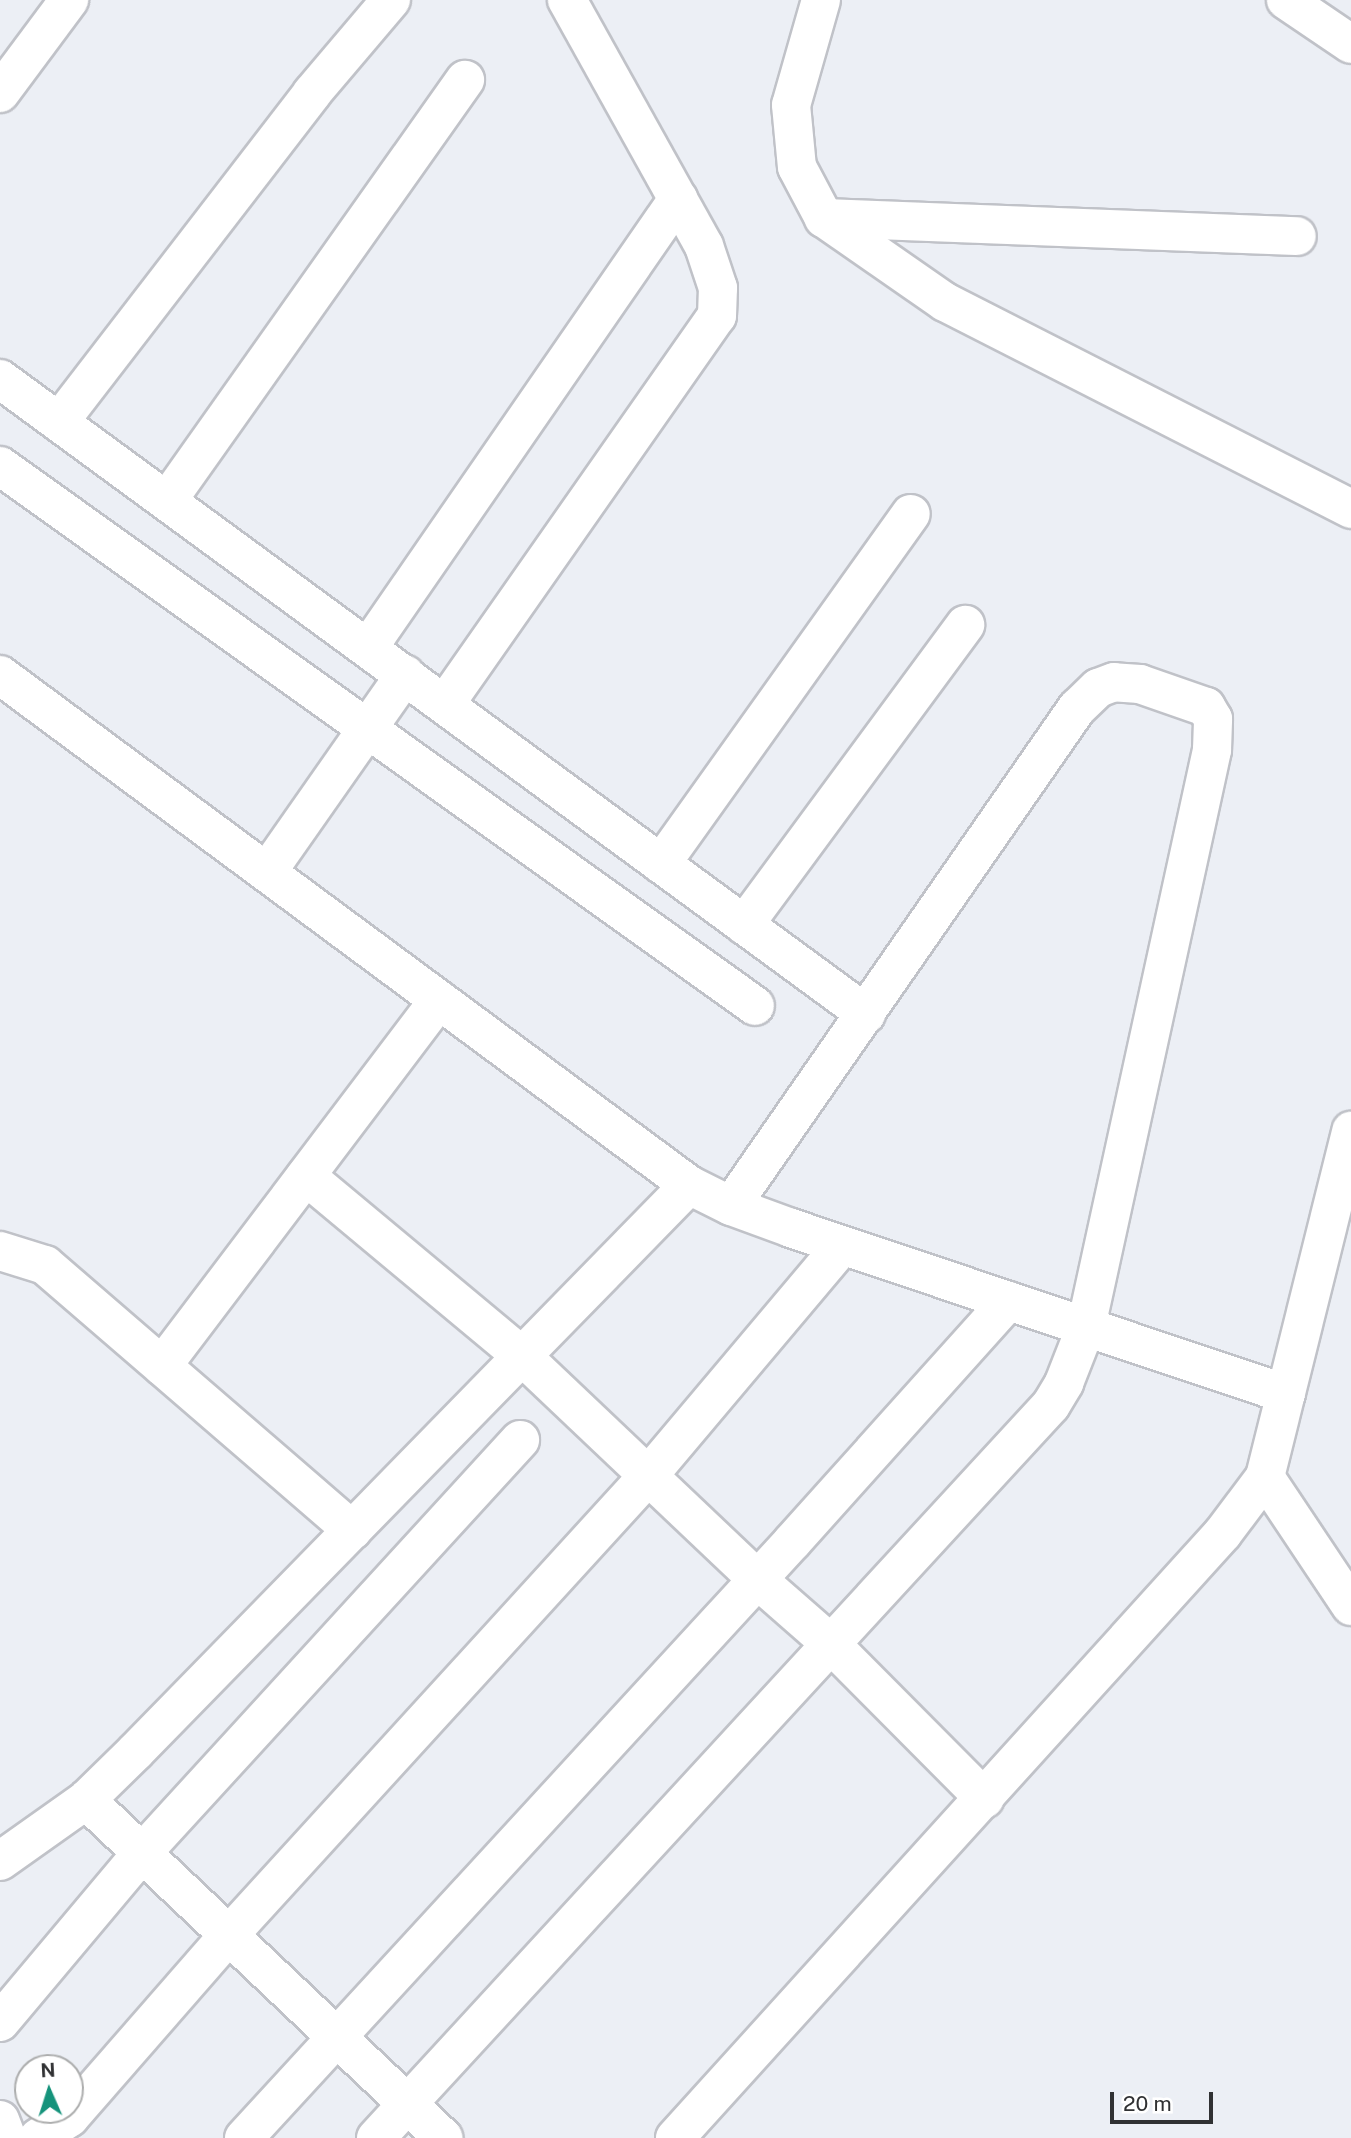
<!DOCTYPE html>
<html>
<head>
<meta charset="utf-8">
<style>
	body { margin:0 }
	#map { position:relative; width:1351px; height:2138px; overflow:hidden; background:#eceff5; font-family:"Public Sans",sans-serif }
	div>[style] { position:absolute }
	.roads { filter:drop-shadow(2px 0 #c0c2c8) drop-shadow(-2px 0 #c0c2c8) drop-shadow(0 2px #c0c2c8) drop-shadow(0 -2px #c0c2c8) }
	.minor>* { height:38px; margin:-19px; padding:0 19px; transform-origin:19px; border-radius:19px; background:#fff }
	span { translate:-50% -50%; white-space:nowrap; text-align:center; line-height:1.15; -webkit-text-stroke:6px #fff; paint-order:stroke }
	.north { position:absolute; left:14px; top:2054px; width:70px; height:70px; box-sizing:border-box; background:#fff; border:2px solid #acadad; border-radius:50%; rotate:357deg; font-size:19px; font-weight:700; line-height:28px; text-align:center; color:#303133 }
	.north::after { content:''; display:block; margin:auto; width:24px; height:32px; background:#15937b; clip-path:polygon(50% 0,100% 100%,50% 72%,0 100%) }
	.scale { position:absolute; left:1110px; top:2092px; width:103px; height:32px; box-sizing:border-box; border:4px solid #303133; border-top:0; padding-left:9px; font-size:21px; line-height:24px; white-space:nowrap; color:#303133; -webkit-text-stroke:5px #fff; paint-order:stroke }
</style>
</head>
<body>
<div id="map">
	<div class="roads">
		<div class="minor">
			<div style="left:821px;top:0;width:109px;rotate:105.9deg"></div>
			<div style="left:791px;top:105px;width:62px;rotate:84.5deg"></div>
			<div style="left:797px;top:167px;width:58px;rotate:62.1deg"></div>
			<div style="left:824px;top:218px;width:147px;rotate:34.8deg"></div>
			<div style="left:945px;top:302px;width:456px;rotate:27deg"></div>
			<div style="left:1286px;top:0;width:78px;rotate:34.1deg"></div>
			<div style="left:0;top:93px;width:116px;rotate:-53.4deg"></div>
			<div style="left:824px;top:218px;width:473px;rotate:2.2deg"></div>
			<div style="left:0;top:379px;width:1074px;rotate:36.25deg"></div>
			<div style="left:59px;top:422px;width:415px;rotate:-52.4deg"></div>
			<div style="left:312px;top:93px;width:122px;rotate:-49.7deg"></div>
			<div style="left:0;top:466px;width:928px;rotate:35.57deg"></div>
			<div style="left:167px;top:501px;width:516px;rotate:-54.71deg"></div>
			<div style="left:368px;top:648px;width:546px;rotate:-55.38deg"></div>
			<div style="left:0;top:675px;width:857px;rotate:36.51deg"></div>
			<div style="left:689px;top:1185px;width:47px;rotate:26.6deg"></div>
			<div style="left:731px;top:1206px;width:64px;rotate:20.1deg"></div>
			<div style="left:791px;top:1228px;width:522px;rotate:18.54deg"></div>
			<div style="left:445px;top:704px;width:474px;rotate:-55deg"></div>
			<div style="left:717px;top:316px;width:28px;rotate:-88deg"></div>
			<div style="left:718px;top:288px;width:44px;rotate:-108.4deg"></div>
			<div style="left:704px;top:246px;width:282px;rotate:-119.1deg"></div>
			<div style="left:661px;top:864px;width:430px;rotate:-54.5deg"></div>
			<div style="left:267px;top:872px;width:241px;rotate:-55deg"></div>
			<div style="left:744px;top:925px;width:373px;rotate:-53.6deg"></div>
			<div style="left:306px;top:1176px;width:281px;rotate:39.8deg"></div>
			<div style="left:522px;top:1356px;width:325px;rotate:43.5deg"></div>
			<div style="left:758px;top:1580px;width:97px;rotate:41.2deg"></div>
			<div style="left:831px;top:1644px;width:218px;rotate:45.2deg"></div>
			<div style="left:0;top:1251px;width:47px;rotate:17.3deg"></div>
			<div style="left:45px;top:1265px;width:406px;rotate:40.8deg"></div>
			<div style="left:162px;top:1366px;width:459px;rotate:-52.9deg"></div>
			<div style="left:1265px;top:1477px;width:155px;rotate:56.3deg"></div>
			<div style="left:86px;top:1800px;width:492px;rotate:43.4deg"></div>
			<div style="left:0;top:1861px;width:105px;rotate:-35.3deg"></div>
			<div style="left:86px;top:1800px;width:69px;rotate:-44.4deg"></div>
			<div style="left:135px;top:1752px;width:793px;rotate:-45.66deg"></div>
			<div style="left:0;top:2022px;width:221px;rotate:-50deg"></div>
			<div style="left:142px;top:1853px;width:560px;rotate:-47.53deg"></div>
			<div style="left:0;top:2120px;width:19px;rotate:69deg"></div>
			<div style="left:38px;top:2138px;width:38px;rotate:-33deg"></div>
			<div style="left:70px;top:2117px;width:242px;rotate:-48.9deg"></div>
			<div style="left:229px;top:1935px;width:621px;rotate:-47.61deg"></div>
			<div style="left:648px;top:1476px;width:301px;rotate:-49.9deg"></div>
			<div style="left:244px;top:2138px;width:810px;rotate:-47.4deg"></div>
			<div style="left:792px;top:1542px;width:324px;rotate:-48.1deg"></div>
			<div style="left:376px;top:2138px;width:996px;rotate:-47.36deg"></div>
			<div style="left:1051px;top:1405px;width:26px;rotate:-59deg"></div>
			<div style="left:1064px;top:1383px;width:60px;rotate:-68.6deg"></div>
			<div style="left:1086px;top:1327px;width:591px;rotate:-77.68deg"></div>
			<div style="left:1212px;top:750px;width:31px;rotate:-88deg"></div>
			<div style="left:1213px;top:719px;width:14px;rotate:-120deg"></div>
			<div style="left:1206px;top:707px;width:70px;rotate:-160.8deg"></div>
			<div style="left:1140px;top:684px;width:26px;rotate:-176deg"></div>
			<div style="left:1114px;top:682px;width:17px;rotate:159deg"></div>
			<div style="left:1098px;top:688px;width:29px;rotate:136deg"></div>
			<div style="left:1077px;top:708px;width:606px;rotate:124.79deg"></div>
			<div style="left:675px;top:2138px;width:816px;rotate:-47.83deg"></div>
			<div style="left:1223px;top:1533px;width:70px;rotate:-53.1deg"></div>
			<div style="left:1265px;top:1477px;width:357px;rotate:-76deg"></div>
		</div>
	</div>
	<div class="north">N</div>
	<div class="scale">20 m</div>
</div>
</body>
</html>
